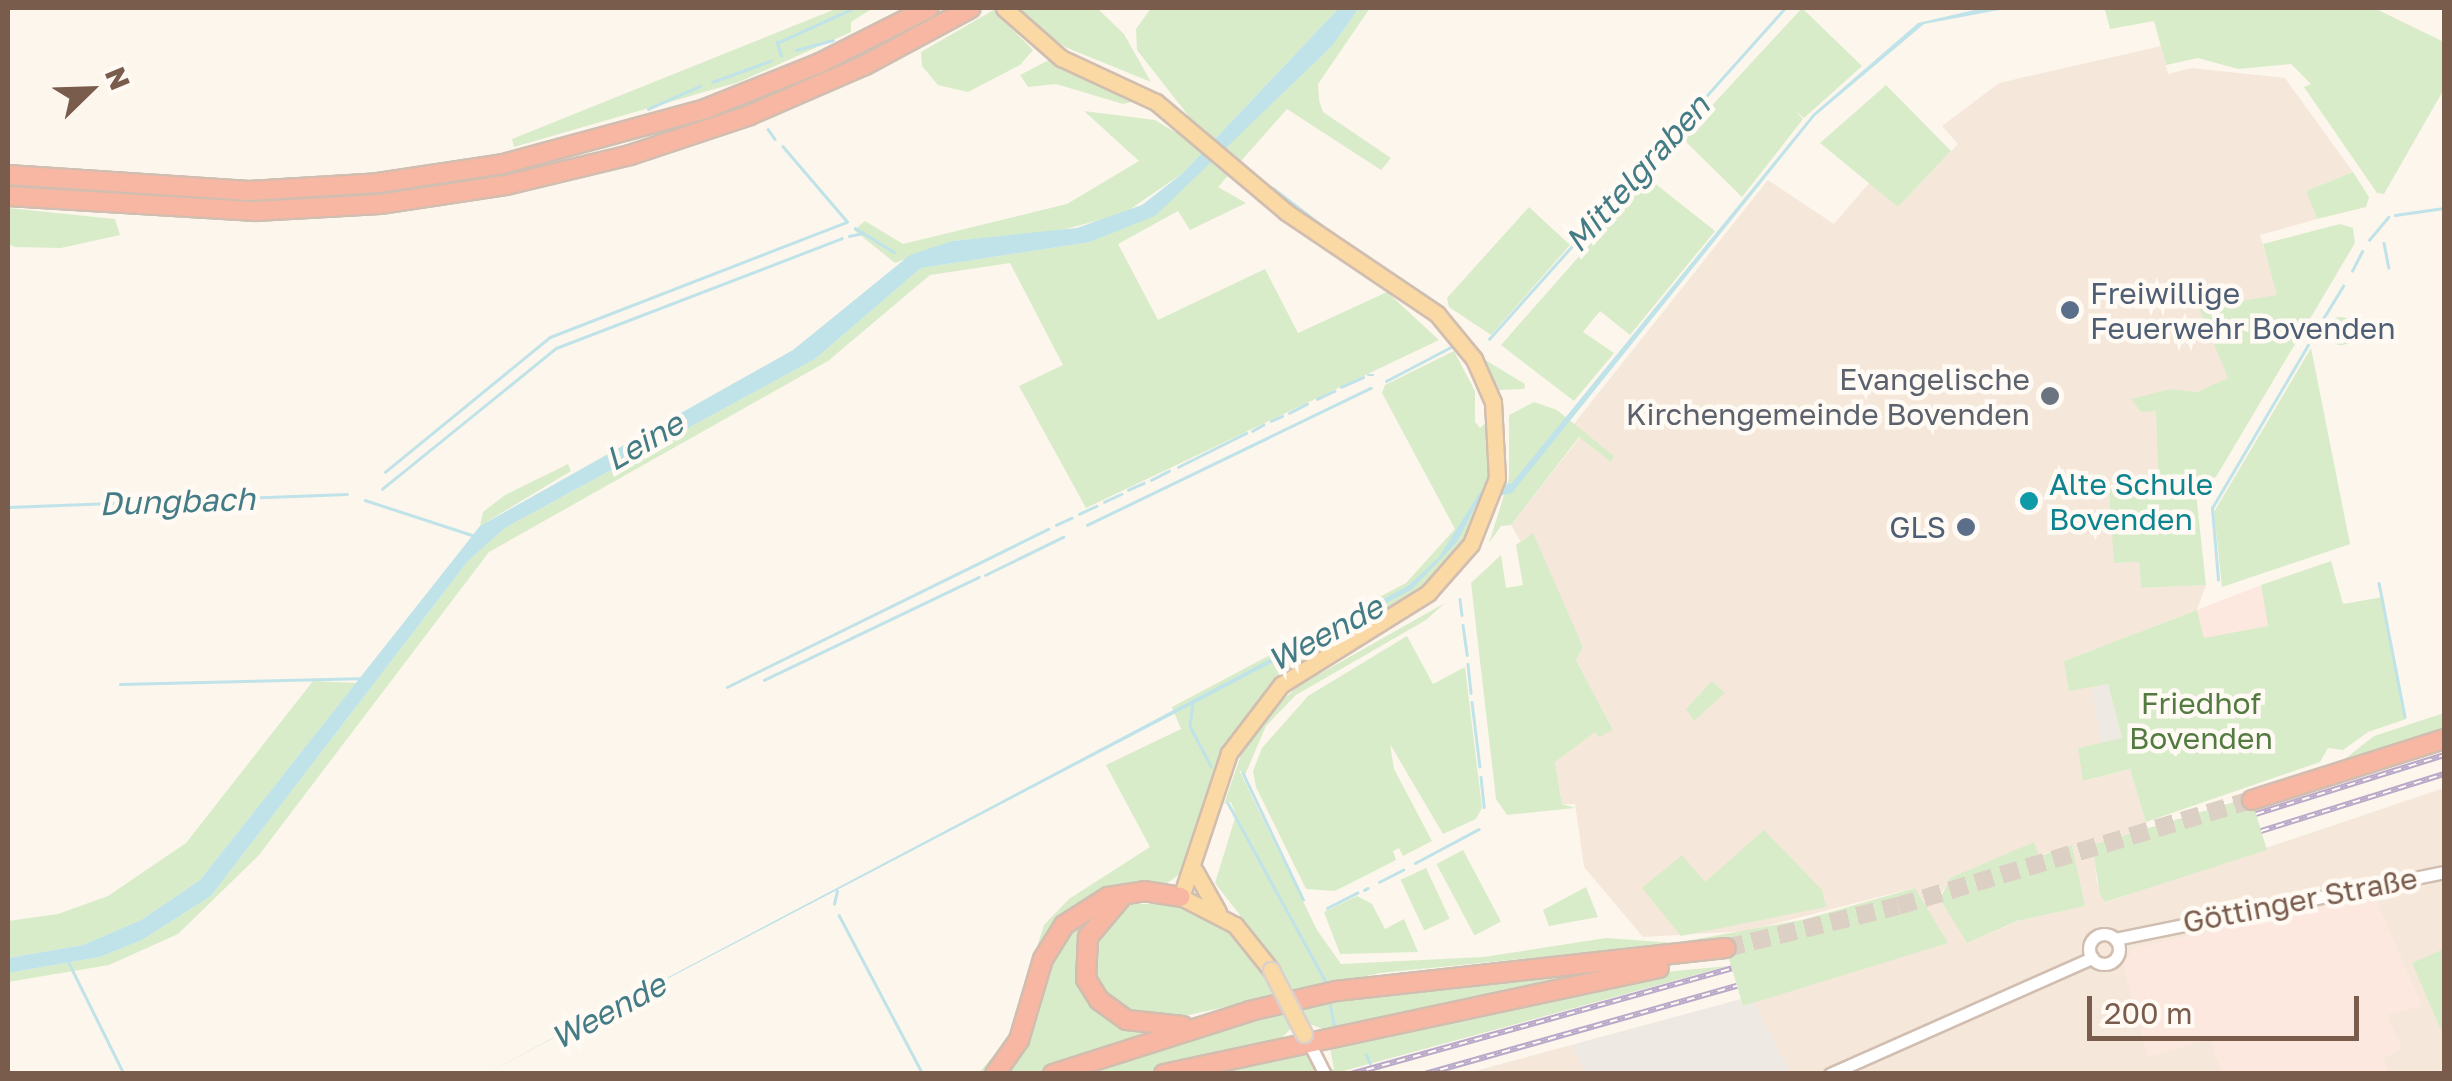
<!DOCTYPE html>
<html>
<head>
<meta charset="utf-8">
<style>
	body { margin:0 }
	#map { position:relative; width:2452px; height:1081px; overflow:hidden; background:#fdf6ec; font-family:"Golos Text",sans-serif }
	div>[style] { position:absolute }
	.residential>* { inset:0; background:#f5e8da }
	.commercial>* { inset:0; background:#fde8e0 }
	.industrial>* { inset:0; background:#efe9e4 }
	.green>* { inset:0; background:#d8ecc9; transform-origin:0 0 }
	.round { border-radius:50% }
	.water>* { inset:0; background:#bfe3e8 }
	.stream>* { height:2.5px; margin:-1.25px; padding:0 1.25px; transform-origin:1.25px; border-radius:1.25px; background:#bfe3e8 }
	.highway-tunnel>* { height:18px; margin-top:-9px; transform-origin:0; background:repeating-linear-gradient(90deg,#dcd0c4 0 18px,transparent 0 27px) }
	.roads { filter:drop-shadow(2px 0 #d1beb0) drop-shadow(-2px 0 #d1beb0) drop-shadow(0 2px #d1beb0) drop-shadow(0 -2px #d1beb0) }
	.minor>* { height:11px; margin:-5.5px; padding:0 5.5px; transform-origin:5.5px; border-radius:5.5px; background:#fff }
	.minor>.ring { margin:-5.5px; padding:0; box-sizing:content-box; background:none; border:11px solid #fff; border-radius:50% }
	.major>* { height:15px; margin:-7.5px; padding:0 7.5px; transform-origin:7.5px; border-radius:7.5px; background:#fbd9a5 }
	.highway>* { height:18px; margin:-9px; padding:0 9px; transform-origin:9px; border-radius:9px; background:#f7b7a3 }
	.rail>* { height:6px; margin-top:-3px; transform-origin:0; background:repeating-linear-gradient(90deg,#fffaf3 0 8px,#b9a8c9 0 16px); box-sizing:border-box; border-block:2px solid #b9a8c9 }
	.bridges { filter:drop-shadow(2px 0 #dad1cd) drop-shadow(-2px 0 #dad1cd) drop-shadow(0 2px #dad1cd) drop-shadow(0 -2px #dad1cd) }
	.major-bridge>* { height:15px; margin:-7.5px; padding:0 7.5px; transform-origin:7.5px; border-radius:7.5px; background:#fbd9a5 }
	.dots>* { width:28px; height:28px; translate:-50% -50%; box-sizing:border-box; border:5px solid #fffaf3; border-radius:50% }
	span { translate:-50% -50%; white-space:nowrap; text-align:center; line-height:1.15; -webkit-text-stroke:9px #fffaf3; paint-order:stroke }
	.service-label { font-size:30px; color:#4e5e75 }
	.left { translate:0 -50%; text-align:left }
	.right { translate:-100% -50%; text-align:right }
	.worship-label { font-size:30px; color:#5b616d }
	.culture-label { font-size:30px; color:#0d838f }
	.park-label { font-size:30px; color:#537a41 }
	.street-label { font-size:30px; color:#7a5c4d }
	.water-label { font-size:32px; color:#437c86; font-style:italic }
	.frame { position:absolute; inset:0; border:10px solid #7a5c4d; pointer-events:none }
	.north { position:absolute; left:40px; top:40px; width:100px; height:100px; -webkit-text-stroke:8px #fffaf3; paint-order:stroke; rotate:67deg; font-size:28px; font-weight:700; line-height:40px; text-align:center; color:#7a5c4d }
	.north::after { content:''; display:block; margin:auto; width:35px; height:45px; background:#7a5c4d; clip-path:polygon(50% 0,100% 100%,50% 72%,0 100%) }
	.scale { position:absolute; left:2087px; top:996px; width:272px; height:45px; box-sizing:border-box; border:5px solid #7a5c4d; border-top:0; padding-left:12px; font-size:30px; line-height:35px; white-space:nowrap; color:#7a5c4d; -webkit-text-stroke:8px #fffaf3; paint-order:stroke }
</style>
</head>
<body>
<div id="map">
	<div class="residential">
		<div style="clip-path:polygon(evenodd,2161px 46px,2168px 74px,2191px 68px,2285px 78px,2353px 172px,2306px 191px,2317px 219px,2260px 235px,2278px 295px,2228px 378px,2197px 392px,2172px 389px,2136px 401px,2156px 411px,2158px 475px,2114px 563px,2139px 562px,2141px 588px,2206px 585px,2197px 610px,2064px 661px,2108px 684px,2122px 739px,2078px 748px,2084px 781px,2130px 769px,2148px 828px,2093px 845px,2097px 883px,2106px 902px,2444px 788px,2444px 1073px,1863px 1074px,1857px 1064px,1843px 1073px,1790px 1073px,1754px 1002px,1786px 992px,1914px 888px,1747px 931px,1643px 937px,1584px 867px,1575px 804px,1562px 804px,1555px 762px,1595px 731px,1599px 736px,1613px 730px,1576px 660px,1583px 647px,1532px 534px,1521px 542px,1511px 525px,1580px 437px,1610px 461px,1614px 456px,1573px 425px,1768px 180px,1834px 224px,1870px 182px,1898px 207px,1958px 144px,1942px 126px,1999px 83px,2161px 46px,2072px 845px,2084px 906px,2018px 921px,1967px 943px,1940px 895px,1948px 883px,2072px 845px)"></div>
		<div style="clip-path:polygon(1571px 1045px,1586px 1073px,1464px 1074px)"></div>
	</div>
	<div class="commercial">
		<div style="clip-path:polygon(2261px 585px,2269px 626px,2204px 639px,2197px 610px)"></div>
		<div style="clip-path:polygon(2374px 895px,2422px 1006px,2387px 1015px,2402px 1049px,2383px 1058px,2389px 1073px,2222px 1073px,2210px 1039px,2148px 1057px,2123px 964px,2134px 948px)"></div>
	</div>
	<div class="industrial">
		<div style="clip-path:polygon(2108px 684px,2122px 739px,2101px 743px,2092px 688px)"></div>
		<div style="clip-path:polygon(1741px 999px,1744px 1006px,1754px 1002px,1790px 1073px,1586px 1073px,1571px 1045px)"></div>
	</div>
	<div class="green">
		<div style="clip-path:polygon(838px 8px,873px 8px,851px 22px,851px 32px,739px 82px,514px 147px,512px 139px)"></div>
		<div style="clip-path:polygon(997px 8px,1097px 8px,1124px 34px,1151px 82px,1065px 47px,1023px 15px,1007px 24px,1033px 50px,1020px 65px,968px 92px,938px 85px,922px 66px,921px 52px)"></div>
		<div style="clip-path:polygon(1151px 8px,1339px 8px,1183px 173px,1123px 214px,1058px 231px,952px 241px,895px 263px,854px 230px,865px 221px,903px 244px,1067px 204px,1139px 161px,1084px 111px,1155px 120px,1178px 134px,1191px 119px,1137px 50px,1136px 29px)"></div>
		<div style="clip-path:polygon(1359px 8px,1370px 8px,1318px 84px,1319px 100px,1323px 112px,1391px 158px,1381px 170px,1287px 109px,1218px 187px,1246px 203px,1190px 230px,1178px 211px,1118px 244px,1158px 320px,1265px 269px,1298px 333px,1387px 292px,1439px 340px,1086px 508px,1019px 386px,1063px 365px,1010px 263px,930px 275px,828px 361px,489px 552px,259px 855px,178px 934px,109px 965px,8px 982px,8px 973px,100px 957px,142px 940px,211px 896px,468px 561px,505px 528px,815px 359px,921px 268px,1090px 242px,1153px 216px,1331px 47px)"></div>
		<div style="clip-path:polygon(1802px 8px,1862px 66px,1804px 118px,1795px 110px,1803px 119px,1742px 197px,1682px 138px)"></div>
		<div style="clip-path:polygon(2374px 8px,2444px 42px,2444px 89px,2384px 194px,2377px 193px,2304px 87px,2311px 84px,2291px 64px,2238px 69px,2198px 58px,2166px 65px,2154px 21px,2110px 29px,2105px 10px)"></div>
		<div style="clip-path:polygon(1051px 59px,1080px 74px,1135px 101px,1123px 104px,1056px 84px,1028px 87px,1020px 75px)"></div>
		<div style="clip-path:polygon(1886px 85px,1951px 151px,1898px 207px,1820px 143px)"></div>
		<div style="clip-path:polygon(2353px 172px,2369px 197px,2366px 207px,2317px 219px,2306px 191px)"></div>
		<div style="clip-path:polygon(1648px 178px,1715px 231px,1630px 335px,1600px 311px,1583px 332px,1614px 353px,1574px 401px,1501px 345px)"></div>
		<div style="clip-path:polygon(1529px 207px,1570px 245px,1491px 335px,1449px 307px,1447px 298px)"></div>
		<div style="clip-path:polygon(8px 208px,115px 219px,120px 235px,61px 248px,15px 247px,8px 244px)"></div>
		<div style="clip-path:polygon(2340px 224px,2353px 228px,2355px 243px,2216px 477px,2195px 484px,2206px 585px,2141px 588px,2139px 562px,2114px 563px,2110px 507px,2110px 489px,2158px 475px,2156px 411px,2141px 412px,2131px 399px,2171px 389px,2197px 392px,2228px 378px,2199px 308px,2277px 295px,2263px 244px)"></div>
		<div class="round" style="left:2327px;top:317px;width:28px;height:28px"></div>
		<div style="clip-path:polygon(2311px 348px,2350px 544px,2222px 587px,2214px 512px)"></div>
		<div style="clip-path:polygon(1454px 351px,1475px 391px,1475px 422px,1480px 428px,1489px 419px,1491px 474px,1468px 540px,1412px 597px,1263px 694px,1222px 754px,1180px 874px,1167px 883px,1108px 889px,1068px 913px,1019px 1031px,990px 1073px,978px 1074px,1007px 1040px,1044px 925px,1069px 899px,1150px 847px,1106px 765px,1181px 729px,1172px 707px,1406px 583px,1455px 529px,1382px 393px,1385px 385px)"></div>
		<div style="clip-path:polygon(1482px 358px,1525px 384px,1524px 389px,1499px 390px)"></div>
		<div style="clip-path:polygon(1534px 402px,1557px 410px,1614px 456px,1611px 462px,1579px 437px,1511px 525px,1501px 526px,1489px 543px,1509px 479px,1509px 415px)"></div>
		<div style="clip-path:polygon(568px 464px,571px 471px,480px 526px,483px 512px,505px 495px)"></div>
		<div style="clip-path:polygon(1533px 533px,1583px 647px,1576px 660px,1613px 730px,1599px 737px,1595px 732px,1555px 762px,1562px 804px,1575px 808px,1507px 815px,1496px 799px,1471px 583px,1501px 555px,1506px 588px,1523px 585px,1516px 545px)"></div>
		<div style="clip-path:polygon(2331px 561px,2343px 604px,2383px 597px,2406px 719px,2368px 732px,2343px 750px,2328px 748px,2320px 762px,2146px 822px,2130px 769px,2083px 781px,2078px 748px,2122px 738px,2108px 684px,2069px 691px,2064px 661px,2197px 610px,2204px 638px,2268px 626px,2261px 585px)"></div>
		<div style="clip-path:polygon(1445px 603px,1426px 620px,1296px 695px,1266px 726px,1245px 775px,1239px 770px,1317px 930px,1341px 964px,1484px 957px,1606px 938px,1675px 943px,1802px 920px,1915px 888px,1948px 943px,1743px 1006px,1723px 939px,1380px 973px,1175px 1018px,1115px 1010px,1093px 982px,1090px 947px,1124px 907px,1135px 904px,1168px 904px,1205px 915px,1230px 930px,1264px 971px,1281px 968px,1215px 883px,1236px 815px,1231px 802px,1224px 804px,1243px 749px,1259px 722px,1298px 686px)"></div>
		<div style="clip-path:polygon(1407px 636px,1433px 684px,1465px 667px,1482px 808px,1476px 819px,1443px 834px,1390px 744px,1394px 769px,1432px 841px,1403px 856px,1399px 848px,1393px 851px,1396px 860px,1335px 891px,1306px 889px,1256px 787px,1253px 771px,1262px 748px,1308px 696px)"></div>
		<div style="clip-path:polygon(313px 681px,356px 683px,200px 880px,141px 920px,83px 945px,8px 958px,8px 921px,58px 914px,108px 896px,186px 843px)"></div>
		<div style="clip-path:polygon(1712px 681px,1725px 693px,1694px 721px,1686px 709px)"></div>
		<div style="clip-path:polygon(2444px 713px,2444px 729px,2337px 765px,2374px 736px)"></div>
		<div style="clip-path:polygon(2249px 791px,2267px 850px,2105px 902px,2100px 895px,2092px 845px,2231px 803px)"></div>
		<div style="clip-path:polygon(1764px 830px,1822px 890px,1826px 907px,1681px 936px,1642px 888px,1682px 855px,1705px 882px)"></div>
		<div style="clip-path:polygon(2034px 842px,2039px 856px,2072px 845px,2085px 906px,2017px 921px,1967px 943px,1940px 899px,1950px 878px)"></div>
		<div style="left:1463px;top:850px;width:81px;height:30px;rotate:62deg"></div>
		<div style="left:1426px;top:868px;width:56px;height:28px;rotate:65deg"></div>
		<div style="clip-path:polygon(1586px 887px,1598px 917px,1549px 926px,1543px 910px)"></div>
		<div style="clip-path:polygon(1357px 896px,1372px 904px,1385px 929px,1404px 919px,1418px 952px,1340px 954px,1324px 912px)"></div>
		<div style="clip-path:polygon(1092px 917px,1085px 989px,1158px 1029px,1040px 1073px,1003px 1074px,1046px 966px,1069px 928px)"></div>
		<div style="clip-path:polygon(2444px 949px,2444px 1037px,2412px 963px)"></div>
		<div style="clip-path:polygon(1728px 966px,1336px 1073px,1182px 1074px,1302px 1049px,1319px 1073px,1334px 1069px,1330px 1047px,1665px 972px)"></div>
		<div style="clip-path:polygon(1605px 972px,1325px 1030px,1310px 1024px,1293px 1027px,1280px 1039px,1143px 1073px,1092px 1074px,1250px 1019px,1337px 999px)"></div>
	</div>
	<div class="water">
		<div style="clip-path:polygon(1339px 8px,1359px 8px,1332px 46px,1155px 216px,1090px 242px,921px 268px,815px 359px,505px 528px,468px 561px,211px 896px,142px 940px,100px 957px,8px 973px,8px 958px,83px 945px,141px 920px,200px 880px,480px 526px,793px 350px,910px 255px,952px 241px,1077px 228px,1142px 205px,1183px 173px)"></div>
		<div style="clip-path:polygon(1983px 8px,2010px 8px,1924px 24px,1815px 116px,1512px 493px,1478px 501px,1457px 542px,1411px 590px,485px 1074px,1408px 586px,1439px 557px,1480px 492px,1512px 483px,1813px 114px,1918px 23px)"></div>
	</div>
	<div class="stream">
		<div style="left:796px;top:50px;width:38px;rotate:-15deg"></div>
		<div style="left:781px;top:56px;width:14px;rotate:-107deg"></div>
		<div style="left:777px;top:43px;width:85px;rotate:-24.4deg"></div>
		<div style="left:712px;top:82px;width:62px;rotate:-19.9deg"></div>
		<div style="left:648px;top:109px;width:57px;rotate:-23.9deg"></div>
		<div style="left:768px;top:129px;width:12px;rotate:55deg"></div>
		<div style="left:1273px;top:188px;width:69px;rotate:37.4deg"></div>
		<div style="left:2395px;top:215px;width:49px;rotate:-8.1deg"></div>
		<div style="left:855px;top:228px;width:46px;rotate:31.6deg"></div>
		<div style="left:849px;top:236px;width:14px;rotate:-12deg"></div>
		<div style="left:1340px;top:238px;width:120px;rotate:33.8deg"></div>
		<div style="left:2369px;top:240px;width:30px;rotate:-50deg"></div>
		<div style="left:2384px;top:243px;width:25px;rotate:79deg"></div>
		<div style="left:2352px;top:271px;width:22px;rotate:-63deg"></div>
		<div style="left:2318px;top:327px;width:48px;rotate:-58.6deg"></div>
		<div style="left:1489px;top:339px;width:444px;rotate:-48.2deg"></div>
		<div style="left:1368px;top:375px;width:5px"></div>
		<div style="left:1386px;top:381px;width:76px;rotate:-27.6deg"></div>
		<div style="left:1341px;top:387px;width:24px;rotate:-24deg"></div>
		<div style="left:1317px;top:399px;width:19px;rotate:-25deg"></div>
		<div style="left:1289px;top:413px;width:20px;rotate:-27deg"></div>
		<div style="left:1271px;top:421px;width:12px;rotate:-24deg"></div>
		<div style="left:1252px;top:431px;width:13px;rotate:-29deg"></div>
		<div style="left:1178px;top:467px;width:76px;rotate:-26.6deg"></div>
		<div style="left:385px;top:472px;width:213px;rotate:-39.3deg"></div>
		<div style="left:550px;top:337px;width:318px;rotate:-21.2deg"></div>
		<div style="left:847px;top:222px;width:99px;rotate:-130.5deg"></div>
		<div style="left:1151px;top:480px;width:20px;rotate:-27deg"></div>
		<div style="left:382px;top:489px;width:224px;rotate:-39deg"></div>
		<div style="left:556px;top:348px;width:306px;rotate:-21deg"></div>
		<div style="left:1128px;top:490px;width:17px;rotate:-24deg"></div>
		<div style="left:365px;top:500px;width:113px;rotate:18.1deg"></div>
		<div style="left:1104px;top:502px;width:19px;rotate:-25deg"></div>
		<div style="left:8px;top:507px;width:339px;rotate:-2.2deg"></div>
		<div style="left:1079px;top:514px;width:19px;rotate:-25deg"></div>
		<div style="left:1056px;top:525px;width:17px;rotate:-25deg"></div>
		<div style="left:1087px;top:525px;width:315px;rotate:-25.8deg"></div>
		<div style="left:985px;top:575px;width:87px;rotate:-26deg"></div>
		<div style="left:2218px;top:580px;width:72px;rotate:-94.8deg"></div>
		<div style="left:2212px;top:508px;width:189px;rotate:-59.5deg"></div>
		<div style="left:2379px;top:583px;width:136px;rotate:79deg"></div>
		<div style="left:1460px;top:599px;width:16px;rotate:83deg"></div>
		<div style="left:1463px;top:625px;width:30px;rotate:82deg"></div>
		<div style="left:1468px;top:664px;width:29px;rotate:84deg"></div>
		<div style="left:764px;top:680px;width:238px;rotate:-25.6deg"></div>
		<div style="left:120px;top:684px;width:238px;rotate:-1.4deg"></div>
		<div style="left:727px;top:687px;width:358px;rotate:-26.2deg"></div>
		<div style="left:1472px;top:702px;width:65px;rotate:83deg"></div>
		<div style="left:1193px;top:703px;width:23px;rotate:97deg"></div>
		<div style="left:1190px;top:726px;width:45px;rotate:62.3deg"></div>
		<div style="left:1243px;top:773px;width:140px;rotate:64.5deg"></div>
		<div style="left:1481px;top:777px;width:30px;rotate:84deg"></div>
		<div style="left:1228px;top:803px;width:202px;rotate:61.3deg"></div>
		<div style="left:1415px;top:863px;width:72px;rotate:-28deg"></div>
		<div style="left:1379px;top:882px;width:27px;rotate:-27deg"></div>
		<div style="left:1364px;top:890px;width:4px;rotate:-27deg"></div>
		<div style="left:834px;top:904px;width:13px;rotate:-77deg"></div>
		<div style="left:1327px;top:908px;width:34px;rotate:-27deg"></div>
		<div style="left:839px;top:915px;width:180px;rotate:62.2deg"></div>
		<div style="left:69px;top:963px;width:124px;rotate:63.6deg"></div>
		<div style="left:1330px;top:1003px;width:25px;rotate:79deg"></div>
		<div style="left:1366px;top:1054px;width:10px;rotate:66deg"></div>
	</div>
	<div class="highway-tunnel">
		<div style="left:1726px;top:948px;width:177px;rotate:-13.7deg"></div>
		<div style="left:1898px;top:906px;width:370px;rotate:-16.7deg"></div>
	</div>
	<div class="roads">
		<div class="minor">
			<div class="ring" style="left:2089px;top:934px;width:19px;height:19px"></div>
			<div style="left:2115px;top:939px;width:336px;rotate:-11.5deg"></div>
			<div style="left:1307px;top:1039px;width:39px;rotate:63deg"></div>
			<div style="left:1830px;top:1074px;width:287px;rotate:-23.9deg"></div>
		</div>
		<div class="major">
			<div style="left:1004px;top:8px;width:76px;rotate:41.3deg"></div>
			<div style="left:1061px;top:58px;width:105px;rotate:24.9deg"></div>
			<div style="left:1156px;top:102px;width:170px;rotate:40.2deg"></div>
			<div style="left:1286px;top:212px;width:182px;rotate:34deg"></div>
			<div style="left:1437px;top:314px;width:58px;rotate:50.6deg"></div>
			<div style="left:1474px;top:359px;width:47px;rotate:66.2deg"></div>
			<div style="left:1493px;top:402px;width:76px;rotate:87deg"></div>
			<div style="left:1497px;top:478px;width:71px;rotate:111.5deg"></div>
			<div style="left:1471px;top:544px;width:65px;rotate:131.3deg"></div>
			<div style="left:1428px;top:593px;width:173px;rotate:148deg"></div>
			<div style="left:1281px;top:685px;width:86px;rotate:127.4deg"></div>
			<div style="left:1229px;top:753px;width:152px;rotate:108.4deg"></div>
			<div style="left:1181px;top:897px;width:61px;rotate:27.4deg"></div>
			<div style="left:1235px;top:925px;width:58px;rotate:51.3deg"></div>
			<div style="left:1195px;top:871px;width:47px;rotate:60.7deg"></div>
		</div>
		<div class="highway">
			<div style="left:8px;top:175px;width:242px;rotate:3.8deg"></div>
			<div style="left:249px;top:191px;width:129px;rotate:-3.5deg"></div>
			<div style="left:378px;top:183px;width:126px;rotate:-8.6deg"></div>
			<div style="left:503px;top:164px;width:209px;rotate:-15.2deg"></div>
			<div style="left:705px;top:109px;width:124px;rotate:-21.8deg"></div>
			<div style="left:820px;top:63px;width:122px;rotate:-26.8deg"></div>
			<div style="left:8px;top:196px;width:248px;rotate:3.5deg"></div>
			<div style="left:256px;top:211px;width:124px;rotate:-3.2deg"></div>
			<div style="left:380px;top:204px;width:127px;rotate:-8.6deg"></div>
			<div style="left:506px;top:185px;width:128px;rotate:-13.6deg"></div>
			<div style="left:630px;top:155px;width:126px;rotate:-18.4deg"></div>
			<div style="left:750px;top:115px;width:125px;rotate:-23.5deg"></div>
			<div style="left:865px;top:65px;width:120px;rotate:-28.3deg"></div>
			<div style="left:2252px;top:800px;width:201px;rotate:-17.6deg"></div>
			<div style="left:1120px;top:899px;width:50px;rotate:130.1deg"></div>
			<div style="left:1088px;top:937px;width:42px;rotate:92.7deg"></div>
			<div style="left:1086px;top:979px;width:25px;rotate:58deg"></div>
			<div style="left:1099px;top:1000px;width:34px;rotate:36deg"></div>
			<div style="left:1127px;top:1020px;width:56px;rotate:6.1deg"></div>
			<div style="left:995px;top:1074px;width:42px;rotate:-54.8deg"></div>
			<div style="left:1019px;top:1040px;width:84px;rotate:-73.5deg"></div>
			<div style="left:1043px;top:959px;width:40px;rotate:-58deg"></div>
			<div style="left:1064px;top:925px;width:52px;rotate:-32.5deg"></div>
			<div style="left:1108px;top:897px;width:36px;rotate:-9deg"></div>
			<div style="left:1144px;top:891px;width:37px;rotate:9deg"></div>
			<div style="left:1053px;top:1074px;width:207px;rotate:-17.7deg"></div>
			<div style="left:1250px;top:1011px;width:88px;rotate:-13.1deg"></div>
			<div style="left:1336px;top:991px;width:392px;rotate:-6.3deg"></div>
			<div style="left:1164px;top:1074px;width:506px;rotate:-12.09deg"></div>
		</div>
	</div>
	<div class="rail">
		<div style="left:2256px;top:814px;width:197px;rotate:-17.4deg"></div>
		<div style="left:2261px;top:831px;width:192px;rotate:-17.3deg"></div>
		<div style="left:1351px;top:1074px;width:395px;rotate:-15.5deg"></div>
		<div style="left:1425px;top:1074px;width:324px;rotate:-15.8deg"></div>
	</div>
	<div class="bridges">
		<div class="major-bridge">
			<div style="left:1271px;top:970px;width:72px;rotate:62.7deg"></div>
		</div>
	</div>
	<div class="dots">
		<div style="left:2070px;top:310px;background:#5c6f8a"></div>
		<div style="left:2050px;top:396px;background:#6b7280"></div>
		<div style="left:2029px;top:501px;background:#0f9aa8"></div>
		<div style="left:1966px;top:527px;background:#5c6f8a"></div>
	</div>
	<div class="service-label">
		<span class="left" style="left:2090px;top:310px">Freiwillige<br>Feuerwehr Bovenden</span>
		<span class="right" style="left:1946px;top:527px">GLS</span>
	</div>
	<div class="worship-label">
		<span class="right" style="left:2030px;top:396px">Evangelische<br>Kirchengemeinde Bovenden</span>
	</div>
	<div class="culture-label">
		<span class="left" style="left:2049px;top:501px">Alte Schule<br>Bovenden</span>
	</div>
	<div class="park-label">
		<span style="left:2201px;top:720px">Friedhof<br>Bovenden</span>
	</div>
	<div class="street-label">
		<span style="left:2300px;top:900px;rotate:-11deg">Göttinger Straße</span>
	</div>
	<div class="water-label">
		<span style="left:1637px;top:173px;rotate:-48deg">Mittelgraben</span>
		<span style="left:644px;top:441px;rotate:-30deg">Leine</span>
		<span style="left:177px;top:501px;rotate:-2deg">Dungbach</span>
		<span style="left:1325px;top:633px;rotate:-28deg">Weende</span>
		<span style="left:608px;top:1011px;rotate:-28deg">Weende</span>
	</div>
	<div class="frame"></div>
	<div class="north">N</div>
	<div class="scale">200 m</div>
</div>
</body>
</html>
